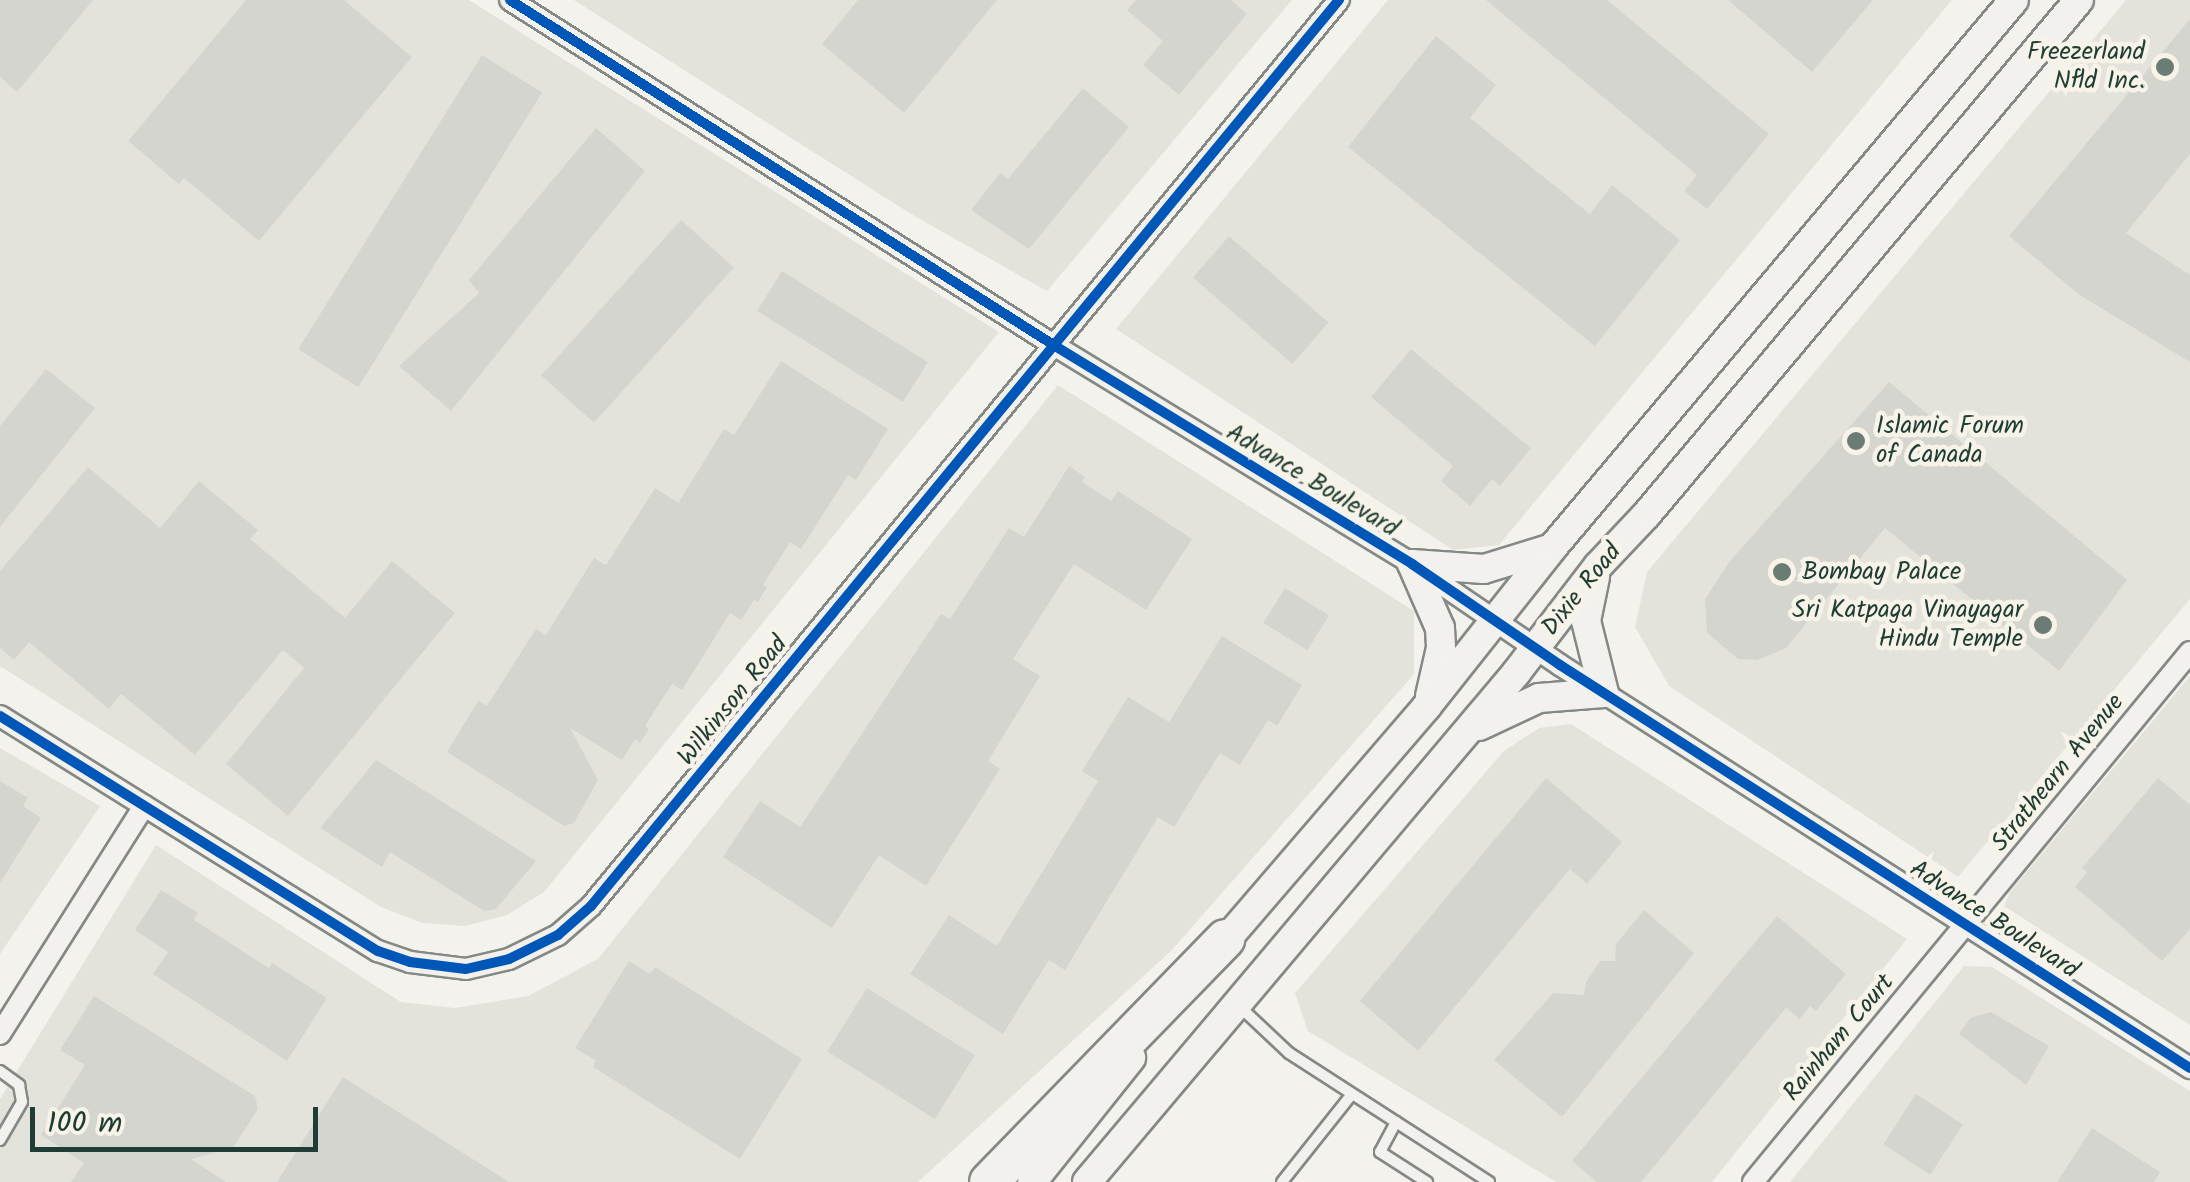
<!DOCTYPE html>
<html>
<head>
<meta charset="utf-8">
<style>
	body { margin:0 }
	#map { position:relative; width:2190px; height:1182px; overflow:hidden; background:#f4f2ec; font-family:Kalam,sans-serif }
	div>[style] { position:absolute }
	.built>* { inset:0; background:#e4e3db }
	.building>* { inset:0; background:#d5d5d0; transform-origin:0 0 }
	.roads { filter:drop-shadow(2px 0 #848985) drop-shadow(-2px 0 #848985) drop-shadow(0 2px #848985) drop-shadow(0 -2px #848985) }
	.service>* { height:10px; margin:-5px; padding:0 5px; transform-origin:5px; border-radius:5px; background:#f2f1ed }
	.minor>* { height:20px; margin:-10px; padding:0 10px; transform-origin:10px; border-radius:10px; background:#f2f1ed }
	.secondary>* { height:28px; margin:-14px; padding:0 14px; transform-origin:14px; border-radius:14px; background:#f2f1ed }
	.motorway>* { height:38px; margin:-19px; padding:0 19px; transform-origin:19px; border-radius:19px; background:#f2f1ed }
	.cycleway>* { height:10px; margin:-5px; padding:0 5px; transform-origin:5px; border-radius:5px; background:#0057b8 }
	.dots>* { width:28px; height:28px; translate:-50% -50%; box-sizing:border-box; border:5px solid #f7f3e8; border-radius:50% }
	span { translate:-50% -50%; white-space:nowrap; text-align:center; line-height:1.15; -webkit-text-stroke:9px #f7f3e8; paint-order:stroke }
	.poi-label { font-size:25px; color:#1f3d34 }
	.right { translate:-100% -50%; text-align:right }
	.left { translate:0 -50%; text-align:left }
	.street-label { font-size:25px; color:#1f3d34 }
	.scale { position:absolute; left:30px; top:1107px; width:288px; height:45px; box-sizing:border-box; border:5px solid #1f3d34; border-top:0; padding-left:12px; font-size:30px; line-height:35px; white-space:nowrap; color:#1f3d34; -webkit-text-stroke:8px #f7f3e8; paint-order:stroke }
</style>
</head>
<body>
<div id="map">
	<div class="built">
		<div style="clip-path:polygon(0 0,469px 0,999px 332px,544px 892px,507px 915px,465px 926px,422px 923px,381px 907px,0 666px)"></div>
		<div style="clip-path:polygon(574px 0,1292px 0,1047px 291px,911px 214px)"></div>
		<div style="clip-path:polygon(1388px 0,1952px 0,1499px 545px,1453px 550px,1116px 329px)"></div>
		<div style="clip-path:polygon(2126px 0,2190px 0,2190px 599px,1958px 877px,1669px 686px,1635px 627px,1647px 572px)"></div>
		<div style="clip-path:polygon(1058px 385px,1414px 611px,1414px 674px,1172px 950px,918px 1182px,0 1182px,0 1099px,156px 845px,401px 1002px,455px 1008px,528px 996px,598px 959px)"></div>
		<div style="clip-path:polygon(2190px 676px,2190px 1025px,2004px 906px,2010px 892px)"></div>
		<div style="clip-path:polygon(1571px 724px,1907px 939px,1712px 1182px,1556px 1182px,1308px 1031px,1295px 993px,1504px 751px,1539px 728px)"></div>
		<div style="clip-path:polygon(0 748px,100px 806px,0 954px)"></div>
		<div style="clip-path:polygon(1964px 966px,1992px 967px,2190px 1091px,2190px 1182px,1790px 1182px)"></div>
	</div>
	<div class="building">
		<div style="clip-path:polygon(0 0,93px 0,17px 92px,0 77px)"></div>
		<div style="clip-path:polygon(246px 0,344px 0,412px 57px,259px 241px,184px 178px,179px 184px,128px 141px)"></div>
		<div style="clip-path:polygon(858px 0,997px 0,904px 113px,822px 44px)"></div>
		<div style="clip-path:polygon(1136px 0,1231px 0,1247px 14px,1179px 95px,1143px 65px,1163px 41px,1127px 10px)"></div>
		<div style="clip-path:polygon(1486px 0,1607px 0,1769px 134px,1707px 209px,1684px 191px,1697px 175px)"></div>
		<div style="clip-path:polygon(1728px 0,1873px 0,1812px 72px)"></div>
		<div style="clip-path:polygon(2190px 19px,2190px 154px,2126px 233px,2190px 275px,2190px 362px,2078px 294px,2009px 236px)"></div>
		<div style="clip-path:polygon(1436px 36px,1496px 85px,1470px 118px,1590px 214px,1612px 185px,1680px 240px,1595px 346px,1348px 147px)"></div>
		<div style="left:482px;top:55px;width:71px;height:347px;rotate:32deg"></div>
		<div style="clip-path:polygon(1083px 88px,1129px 127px,1029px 249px,971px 210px,1000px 173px,1008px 179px)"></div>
		<div style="clip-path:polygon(596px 128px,645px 171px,451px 411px,399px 366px,479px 293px,469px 280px)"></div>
		<div style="left:681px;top:220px;width:71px;height:209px;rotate:42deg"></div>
		<div style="left:1229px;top:236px;width:132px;height:55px;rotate:41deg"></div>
		<div style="left:782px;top:271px;width:172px;height:47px;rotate:32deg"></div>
		<div style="clip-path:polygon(1411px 349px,1531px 448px,1500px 486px,1492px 479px,1470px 506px,1441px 481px,1453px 466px,1371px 397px)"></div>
		<div style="clip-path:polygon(781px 361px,888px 429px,856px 480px,848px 475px,801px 549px,790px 542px,763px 585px,767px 587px,758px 602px,754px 600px,741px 620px,730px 613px,682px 690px,672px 684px,645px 726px,649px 729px,640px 743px,635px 739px,622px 760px,570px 728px,598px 780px,574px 823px,564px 826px,447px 752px,478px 701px,487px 706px,536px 629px,546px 635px,594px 558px,606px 565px,655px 488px,678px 503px,724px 429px,734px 435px)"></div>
		<div style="clip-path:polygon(46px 369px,95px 408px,0 527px,0 426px)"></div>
		<div style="clip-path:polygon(1889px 382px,2127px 580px,2059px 671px,1885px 528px,1786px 648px,1757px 660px,1738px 659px,1707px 633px,1705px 599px,1730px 561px)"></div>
		<div style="clip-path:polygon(1069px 466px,1085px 477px,1082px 482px,1111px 501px,1118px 491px,1192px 539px,1146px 610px,1074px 564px,1013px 659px,1040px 676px,988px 761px,1000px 769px,926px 886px,879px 855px,832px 928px,723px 857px,760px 801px,800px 827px,941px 614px,950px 619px,1009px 528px,1024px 537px)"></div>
		<div style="clip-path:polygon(88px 467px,160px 528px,199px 481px,258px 530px,250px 539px,345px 618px,392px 561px,455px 613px,288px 816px,226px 764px,304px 668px,283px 650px,195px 755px,121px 694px,109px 709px,29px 642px,14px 660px,0 648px,0 571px)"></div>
		<div style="left:1285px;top:588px;width:52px;height:41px;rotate:32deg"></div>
		<div style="clip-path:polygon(1222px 636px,1302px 685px,1277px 726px,1268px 720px,1240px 765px,1220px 753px,1174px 827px,1158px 817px,1065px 970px,1049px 960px,1003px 1034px,910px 974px,949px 915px,997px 946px,1098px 781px,1082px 771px,1128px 697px,1169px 722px)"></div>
		<div style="clip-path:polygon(376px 760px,536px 861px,496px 909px,484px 911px,390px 852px,382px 867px,320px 828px)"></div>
		<div style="clip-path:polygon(1546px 778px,1622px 842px,1587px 884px,1570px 869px,1418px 1051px,1360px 1001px)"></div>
		<div style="clip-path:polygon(2158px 778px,2190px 805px,2190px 929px,2162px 961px,2075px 887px,2087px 872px,2082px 868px)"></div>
		<div style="clip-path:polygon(0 781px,28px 798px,23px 806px,41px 818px,0 883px)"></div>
		<div style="clip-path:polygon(161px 890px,198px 913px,194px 920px,269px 968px,272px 963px,327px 998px,287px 1061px,153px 974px,168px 952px,135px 930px)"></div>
		<div style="clip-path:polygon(1644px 910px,1694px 953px,1562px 1117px,1494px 1060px,1553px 993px,1584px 995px,1586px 982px,1600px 961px,1615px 961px,1616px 944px)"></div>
		<div style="clip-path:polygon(1777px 916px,1846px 974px,1816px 1011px,1810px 1006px,1800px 1019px,1786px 1008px,1641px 1182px,1597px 1182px,1572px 1161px)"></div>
		<div style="clip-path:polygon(629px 961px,650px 974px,655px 967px,802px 1059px,740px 1159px,593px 1067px,596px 1061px,575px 1048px)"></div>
		<div style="left:867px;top:988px;width:127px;height:75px;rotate:32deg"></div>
		<div style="clip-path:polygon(94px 996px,255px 1096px,258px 1109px,233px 1148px,191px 1159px,226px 1182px,71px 1182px,84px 1163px,41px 1135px,85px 1065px,60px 1050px)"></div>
		<div style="clip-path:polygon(1991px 1012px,2049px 1046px,2026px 1085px,1959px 1034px,1970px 1018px)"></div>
		<div style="clip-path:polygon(343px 1077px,509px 1182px,277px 1182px)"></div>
		<div style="left:1916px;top:1094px;width:56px;height:60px;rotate:33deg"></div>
		<div style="clip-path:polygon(2092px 1128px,2160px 1172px,2154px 1182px,2057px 1182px)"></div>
	</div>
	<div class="roads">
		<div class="service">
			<div style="left:1238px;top:1005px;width:70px;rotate:43.3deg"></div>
			<div style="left:1289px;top:1053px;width:238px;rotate:32.8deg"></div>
			<div style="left:0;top:1071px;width:24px;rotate:36deg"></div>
			<div style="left:19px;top:1085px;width:17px;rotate:80deg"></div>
			<div style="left:22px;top:1102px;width:44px;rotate:120.1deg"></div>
			<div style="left:1396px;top:1122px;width:34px;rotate:118deg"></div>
			<div style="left:1380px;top:1152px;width:56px;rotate:32.6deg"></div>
			<div style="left:1282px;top:1182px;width:112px;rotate:-51.5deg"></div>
		</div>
		<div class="minor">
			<div style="left:510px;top:0;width:642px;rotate:32.4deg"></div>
			<div style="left:1052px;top:344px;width:422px;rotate:31.4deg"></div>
			<div style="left:1412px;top:564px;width:179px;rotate:34.3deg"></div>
			<div style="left:1560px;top:665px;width:748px;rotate:32.61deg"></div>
			<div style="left:0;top:716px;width:445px;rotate:31.9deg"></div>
			<div style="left:378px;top:951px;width:34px;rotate:19deg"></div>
			<div style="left:410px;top:962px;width:56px;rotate:7.1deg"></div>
			<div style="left:466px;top:969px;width:44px;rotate:-13.1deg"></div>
			<div style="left:509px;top:959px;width:55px;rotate:-26.1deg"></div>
			<div style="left:558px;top:935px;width:44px;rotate:-41.3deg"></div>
			<div style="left:591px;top:906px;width:1175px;rotate:-50.46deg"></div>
			<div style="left:0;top:1034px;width:270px;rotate:-57.7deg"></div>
			<div style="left:1753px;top:1182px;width:687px;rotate:-50.49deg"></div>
		</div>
		<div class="secondary">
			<div style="left:1412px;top:564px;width:70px;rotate:66.4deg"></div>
			<div style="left:1440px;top:628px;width:20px;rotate:87deg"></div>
			<div style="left:1441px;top:648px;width:49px;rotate:102.9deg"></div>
			<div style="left:1412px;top:564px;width:72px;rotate:4deg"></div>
			<div style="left:1484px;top:569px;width:71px;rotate:-17.2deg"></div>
			<div style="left:1479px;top:726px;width:66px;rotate:-25deg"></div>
			<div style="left:1539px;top:698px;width:65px;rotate:-4.4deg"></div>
			<div style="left:1604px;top:693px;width:74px;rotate:-104deg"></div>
			<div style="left:1586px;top:621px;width:45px;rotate:-78.4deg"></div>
			<div style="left:1214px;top:954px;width:327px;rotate:-49.3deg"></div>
			<div style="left:1427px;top:706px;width:203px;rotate:-51.6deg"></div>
			<div style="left:1553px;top:547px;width:715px;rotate:-49.88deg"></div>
			<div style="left:1032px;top:1182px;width:159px;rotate:-51.4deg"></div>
			<div style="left:1087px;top:1182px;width:666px;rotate:-49.87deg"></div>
			<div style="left:1516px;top:673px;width:135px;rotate:-52.5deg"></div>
			<div style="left:1598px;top:566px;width:71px;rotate:-46.7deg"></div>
			<div style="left:1647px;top:514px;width:671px;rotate:-49.95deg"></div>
		</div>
		<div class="motorway">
			<div style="left:989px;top:1182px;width:339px;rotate:-45.8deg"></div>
		</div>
	</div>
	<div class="cycleway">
		<div style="left:510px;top:0;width:642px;rotate:32.4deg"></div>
		<div style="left:1052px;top:344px;width:422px;rotate:31.4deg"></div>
		<div style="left:1412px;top:564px;width:179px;rotate:34.3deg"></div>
		<div style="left:1560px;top:665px;width:748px;rotate:32.61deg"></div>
		<div style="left:0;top:716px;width:445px;rotate:31.9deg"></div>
		<div style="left:378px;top:951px;width:34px;rotate:19deg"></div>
		<div style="left:410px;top:962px;width:56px;rotate:7.1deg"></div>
		<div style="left:466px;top:969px;width:44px;rotate:-13.1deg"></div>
		<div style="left:509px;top:959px;width:55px;rotate:-26.1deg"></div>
		<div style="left:558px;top:935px;width:44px;rotate:-41.3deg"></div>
		<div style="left:591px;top:906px;width:1175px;rotate:-50.46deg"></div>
	</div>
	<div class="dots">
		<div style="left:2165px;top:67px;background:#6a7c74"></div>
		<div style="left:1856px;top:441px;background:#6a7c74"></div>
		<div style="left:1782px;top:572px;background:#6a7c74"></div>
		<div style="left:2043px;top:625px;background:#6a7c74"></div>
	</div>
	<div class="poi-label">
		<span class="right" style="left:2145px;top:67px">Freezerland<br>Nfld Inc.</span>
		<span class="left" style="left:1876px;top:441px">Islamic Forum<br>of Canada</span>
		<span class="left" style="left:1802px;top:572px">Bombay Palace</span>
		<span class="right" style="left:2023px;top:625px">Sri Katpaga Vinayagar<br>Hindu Temple</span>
	</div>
	<div class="street-label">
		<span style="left:1312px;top:481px;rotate:31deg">Advance Boulevard</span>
		<span style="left:1582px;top:590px;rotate:-51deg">Dixie Road</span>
		<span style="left:733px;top:701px;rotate:-51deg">Wilkinson Road</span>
		<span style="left:2058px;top:773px;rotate:-51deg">Strathearn Avenue</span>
		<span style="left:1994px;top:920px;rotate:33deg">Advance Boulevard</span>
		<span style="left:1839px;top:1038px;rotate:-50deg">Rainham Court</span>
	</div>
	<div class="scale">100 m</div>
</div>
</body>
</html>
